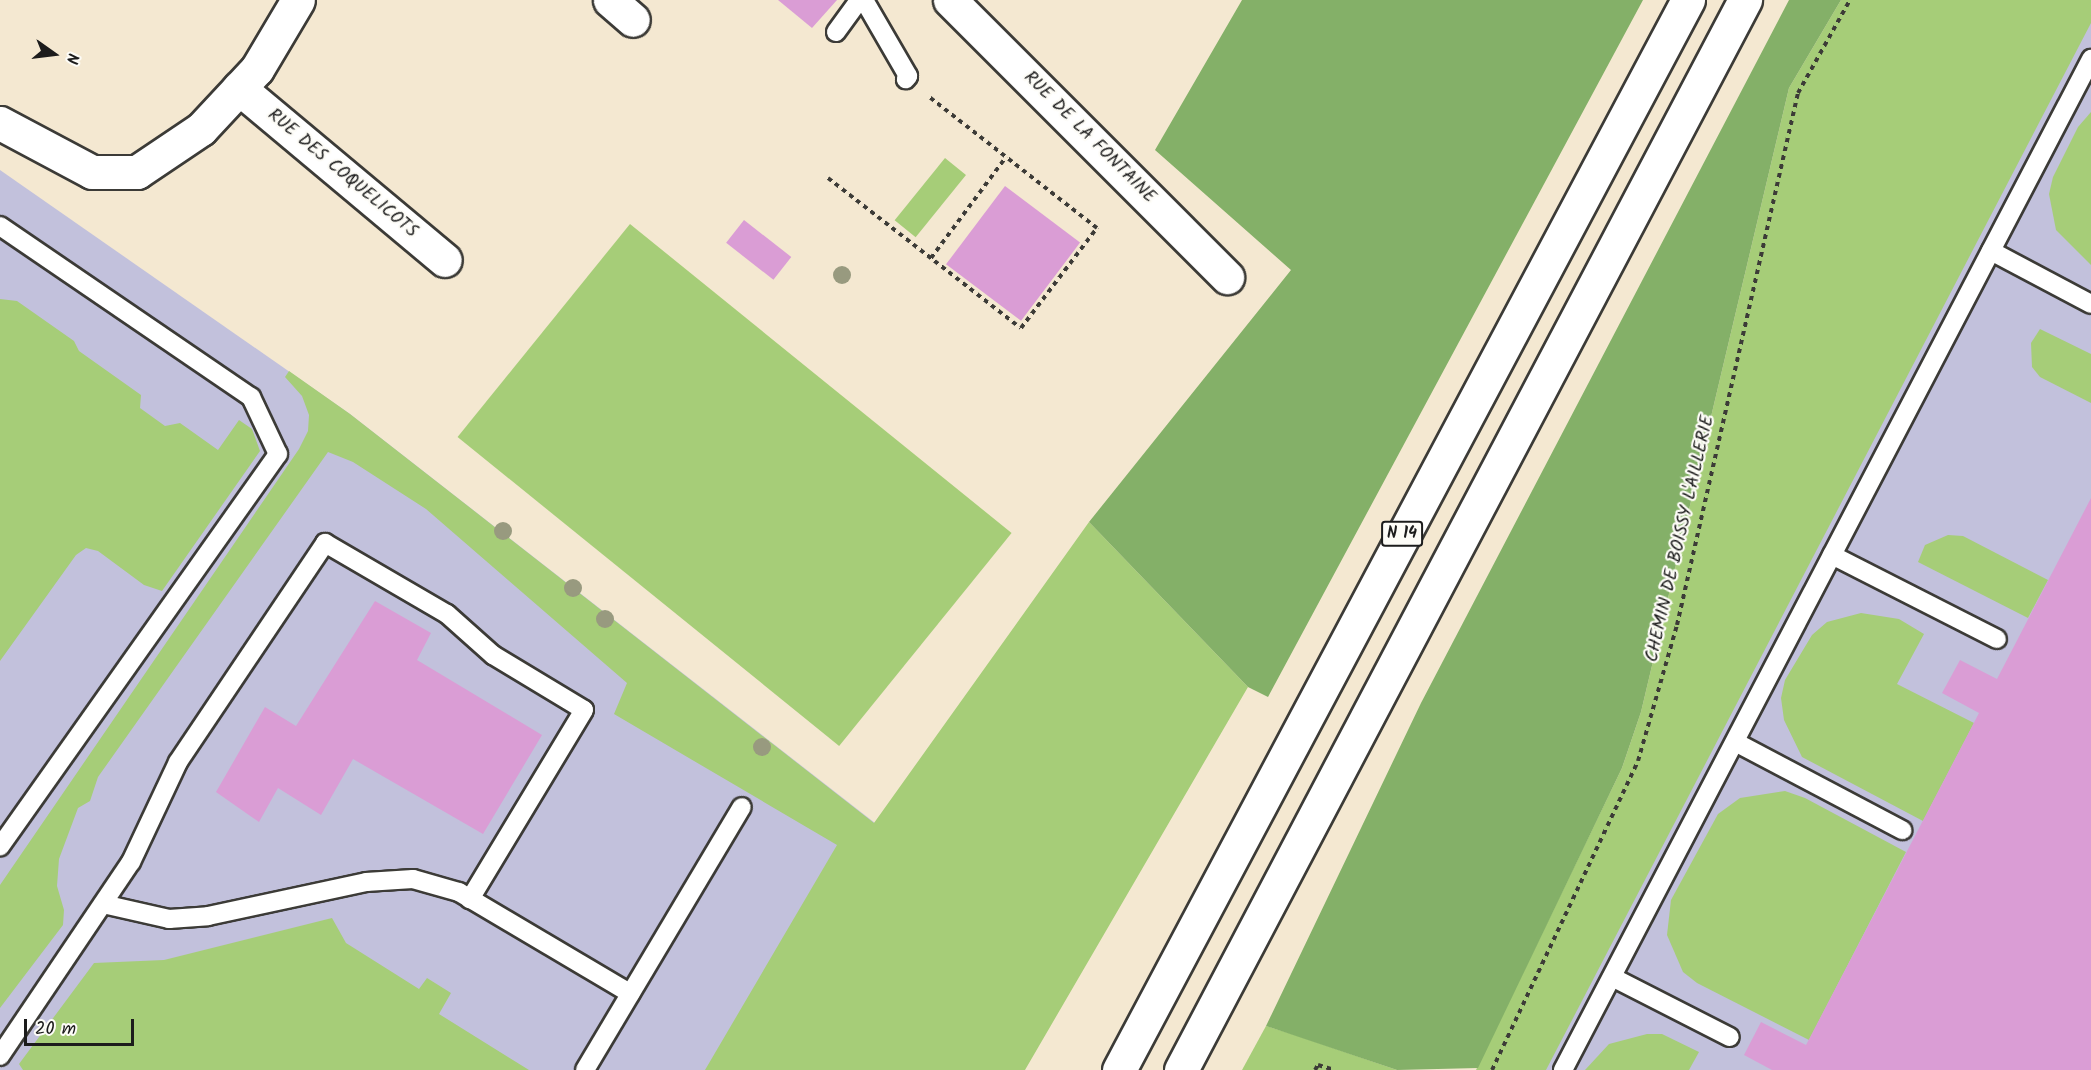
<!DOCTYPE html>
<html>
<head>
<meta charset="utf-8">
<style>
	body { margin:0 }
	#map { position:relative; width:2091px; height:1070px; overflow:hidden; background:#f4e8d1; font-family:Kalam,sans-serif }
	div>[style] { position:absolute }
	.industrial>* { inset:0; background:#c2c1dc }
	.green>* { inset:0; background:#a6cd78; transform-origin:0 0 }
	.forest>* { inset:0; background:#84b068 }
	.building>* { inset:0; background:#da9dd5; transform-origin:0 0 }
	.path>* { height:4px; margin-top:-2px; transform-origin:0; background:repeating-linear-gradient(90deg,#3c3b37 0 4.5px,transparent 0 9px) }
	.roads { filter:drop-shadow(2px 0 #3c3b37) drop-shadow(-2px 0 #3c3b37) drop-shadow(0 2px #3c3b37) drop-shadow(0 -2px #3c3b37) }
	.service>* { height:18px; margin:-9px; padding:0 9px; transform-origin:9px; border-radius:9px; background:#fff }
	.minor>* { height:33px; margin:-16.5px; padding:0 16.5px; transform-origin:16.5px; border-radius:16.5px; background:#fff }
	.trunk>* { height:33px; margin:-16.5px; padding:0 16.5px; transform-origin:16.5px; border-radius:16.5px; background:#fff }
	.trees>* { width:18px; height:18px; margin:-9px; border-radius:50%; background:#989a7f }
	span { translate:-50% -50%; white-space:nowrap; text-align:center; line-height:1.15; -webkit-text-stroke:4.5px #fdfcf7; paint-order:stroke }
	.shield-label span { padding:2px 4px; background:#fdfcf7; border:2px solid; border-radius:4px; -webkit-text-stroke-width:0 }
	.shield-label { font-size:16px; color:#1c1c1c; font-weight:700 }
	.street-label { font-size:18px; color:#1c1c1c }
	.north { position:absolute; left:24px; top:24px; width:60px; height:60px; -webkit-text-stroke:4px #fdfcf7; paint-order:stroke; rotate:104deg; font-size:16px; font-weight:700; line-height:24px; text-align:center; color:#1c1c1c }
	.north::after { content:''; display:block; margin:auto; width:21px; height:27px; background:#1c1c1c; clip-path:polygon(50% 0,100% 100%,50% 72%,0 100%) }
	.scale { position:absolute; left:24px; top:1019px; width:110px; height:27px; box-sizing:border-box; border:3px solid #1c1c1c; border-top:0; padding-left:8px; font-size:18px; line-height:21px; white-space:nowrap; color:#1c1c1c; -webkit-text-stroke:4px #fdfcf7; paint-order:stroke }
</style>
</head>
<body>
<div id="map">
	<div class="industrial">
		<div style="clip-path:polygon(2091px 0,2091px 1070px,1513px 1070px)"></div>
		<div style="clip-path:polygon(0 170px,350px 414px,875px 823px,798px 1070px,0 1070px)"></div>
	</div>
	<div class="green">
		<div style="clip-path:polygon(1841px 0,2091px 0,2091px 23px,1546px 1070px,1476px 1070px,1622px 768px,1641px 712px,1789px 88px)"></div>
		<div style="clip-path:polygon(2091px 112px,2091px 265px,2056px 230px,2049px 194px,2053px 177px,2078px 127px)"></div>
		<div style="left:945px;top:158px;width:27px;height:80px;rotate:39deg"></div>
		<div style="left:630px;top:224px;width:491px;height:274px;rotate:39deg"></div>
		<div style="clip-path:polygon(0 299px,17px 301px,74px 341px,79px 351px,141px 395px,140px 408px,165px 426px,180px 423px,218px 450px,239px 420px,252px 429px,260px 451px,162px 591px,144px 585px,98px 551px,86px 548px,76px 555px,0 661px)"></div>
		<div style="clip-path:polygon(2040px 329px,2091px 354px,2091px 403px,2040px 377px,2032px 367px,2031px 343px)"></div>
		<div style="clip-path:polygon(289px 371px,350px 414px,874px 823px,1089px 522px,1248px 687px,1025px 1070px,705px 1070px,837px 845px,614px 714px,627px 683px,426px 509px,353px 462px,328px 452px,98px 777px,90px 801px,78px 808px,59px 859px,57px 886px,64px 910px,63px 925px,0 1008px,0 885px,299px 449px,308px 431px,309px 415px,302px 396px,285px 377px)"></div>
		<div style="clip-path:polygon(1948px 535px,1963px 536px,2048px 580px,2028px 618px,1918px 562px,1925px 545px)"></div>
		<div style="clip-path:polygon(1861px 613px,1899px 619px,1924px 634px,1897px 684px,1974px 723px,1923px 821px,1802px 757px,1784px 720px,1781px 698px,1785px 680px,1812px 635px,1827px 622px)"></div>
		<div style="clip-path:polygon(1785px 791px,1805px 798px,1906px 852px,1809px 1040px,1697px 983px,1683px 972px,1667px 935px,1671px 900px,1718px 814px,1740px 798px)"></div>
		<div style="clip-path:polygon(332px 918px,346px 943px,419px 989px,427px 978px,451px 993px,439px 1014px,529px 1070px,23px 1070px,19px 1064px,94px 963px,164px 960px)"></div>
		<div style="clip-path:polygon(1266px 1026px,1295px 1035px,1397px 1070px,1242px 1070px)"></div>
		<div style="clip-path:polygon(1647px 1034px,1662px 1034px,1699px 1052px,1689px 1070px,1585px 1070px,1609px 1044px)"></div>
	</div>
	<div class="forest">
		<div style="clip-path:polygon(1242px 0,1643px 0,1268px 697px,1248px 687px,1089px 522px,1291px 270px,1155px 150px)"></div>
		<div style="clip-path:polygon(1789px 0,1841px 0,1789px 88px,1641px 712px,1622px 768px,1478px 1068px,1397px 1070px,1266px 1026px,1421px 703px)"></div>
	</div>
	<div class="building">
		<div style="clip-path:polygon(778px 0,837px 0,812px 28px)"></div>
		<div style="left:1005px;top:186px;width:94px;height:98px;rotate:37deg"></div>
		<div style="left:744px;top:220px;width:60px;height:29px;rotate:38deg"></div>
		<div style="clip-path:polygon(2091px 498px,2091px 1070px,1772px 1070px,1744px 1055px,1761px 1022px,1806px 1045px,1979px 713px,1942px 693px,1960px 660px,1997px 679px)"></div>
		<div style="clip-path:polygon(375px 601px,431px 633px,417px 660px,542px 735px,483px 834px,353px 759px,321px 815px,278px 788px,259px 822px,216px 792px,265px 707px,296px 726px)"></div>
	</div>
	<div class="path">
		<div style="left:828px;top:178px;width:244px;rotate:37.9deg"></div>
		<div style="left:1021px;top:328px;width:126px;rotate:-52.8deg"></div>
		<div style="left:1097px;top:228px;width:214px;rotate:-142deg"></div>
		<div style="left:931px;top:258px;width:126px;rotate:-53.4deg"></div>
		<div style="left:1315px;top:1070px;width:6px;rotate:-59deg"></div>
		<div style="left:1318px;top:1065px;width:17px;rotate:17deg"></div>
		<div style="left:1492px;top:1070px;width:342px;rotate:-64.7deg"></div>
		<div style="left:1638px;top:761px;width:141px;rotate:-74deg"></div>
		<div style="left:1677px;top:625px;width:546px;rotate:-77.19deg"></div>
		<div style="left:1798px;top:93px;width:107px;rotate:-60.8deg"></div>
	</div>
	<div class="roads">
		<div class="service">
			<div style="left:864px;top:0;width:88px;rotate:59.9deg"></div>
			<div style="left:908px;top:76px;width:4px;rotate:124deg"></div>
			<div style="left:836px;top:32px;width:39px;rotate:-54deg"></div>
			<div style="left:0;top:226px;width:304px;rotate:34.3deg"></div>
			<div style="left:251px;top:397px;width:63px;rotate:64.7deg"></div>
			<div style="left:278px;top:454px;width:481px;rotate:125.3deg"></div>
			<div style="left:1991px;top:251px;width:113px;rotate:27.9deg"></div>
			<div style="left:1832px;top:555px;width:185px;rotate:27deg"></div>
			<div style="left:1737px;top:743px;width:187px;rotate:27.8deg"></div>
			<div style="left:103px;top:904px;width:68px;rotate:12.8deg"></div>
			<div style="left:169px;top:919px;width:39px;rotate:-4deg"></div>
			<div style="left:208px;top:916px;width:162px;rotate:-12.1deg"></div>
			<div style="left:366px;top:882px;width:47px;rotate:-3.7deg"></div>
			<div style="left:413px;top:879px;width:48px;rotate:15.8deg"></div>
			<div style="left:459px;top:892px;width:199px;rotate:30.6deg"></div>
			<div style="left:1612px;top:977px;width:132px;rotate:27deg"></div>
			<div style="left:0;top:1056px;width:234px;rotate:-56deg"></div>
			<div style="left:131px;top:862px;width:110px;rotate:-64.8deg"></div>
			<div style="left:178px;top:762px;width:264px;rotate:-56.1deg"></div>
			<div style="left:325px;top:543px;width:141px;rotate:30.2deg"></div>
			<div style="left:447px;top:614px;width:62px;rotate:41.7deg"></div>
			<div style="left:493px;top:655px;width:106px;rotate:31.1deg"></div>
			<div style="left:584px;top:710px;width:221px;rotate:121.1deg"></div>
			<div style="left:585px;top:1070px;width:306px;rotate:-59.2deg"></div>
			<div style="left:1563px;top:1070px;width:1141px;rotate:-62.42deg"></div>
		</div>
		<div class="minor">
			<div style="left:610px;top:0;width:30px;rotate:41deg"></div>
			<div style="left:950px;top:0;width:392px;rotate:45deg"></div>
			<div style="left:239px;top:88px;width:268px;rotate:39.9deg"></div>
			<div style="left:0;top:123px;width:104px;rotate:28deg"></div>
			<div style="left:92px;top:172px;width:45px"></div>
			<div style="left:137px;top:172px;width:77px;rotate:-33.9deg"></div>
			<div style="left:201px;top:129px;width:82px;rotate:-47deg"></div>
			<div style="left:257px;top:69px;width:80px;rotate:-59.3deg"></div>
		</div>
		<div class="trunk">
			<div style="left:1119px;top:1070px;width:1212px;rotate:-62deg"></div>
			<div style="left:1181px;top:1070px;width:1210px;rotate:-62.21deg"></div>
		</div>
	</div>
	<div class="trees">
		<div style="left:842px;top:275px"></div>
		<div style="left:503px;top:531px"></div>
		<div style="left:573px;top:588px"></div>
		<div style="left:605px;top:619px"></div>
		<div style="left:762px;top:747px"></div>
	</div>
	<div class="shield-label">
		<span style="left:1402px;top:534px">N 14</span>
	</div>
	<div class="street-label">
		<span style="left:1089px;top:138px;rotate:45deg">RUE DE LA FONTAINE</span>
		<span style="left:342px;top:174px;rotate:40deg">RUE DES COQUELICOTS</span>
		<span style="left:1681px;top:539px;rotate:-77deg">CHEMIN DE BOISSY L'AILLERIE</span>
	</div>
	<div class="north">N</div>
	<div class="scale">20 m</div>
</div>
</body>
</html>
